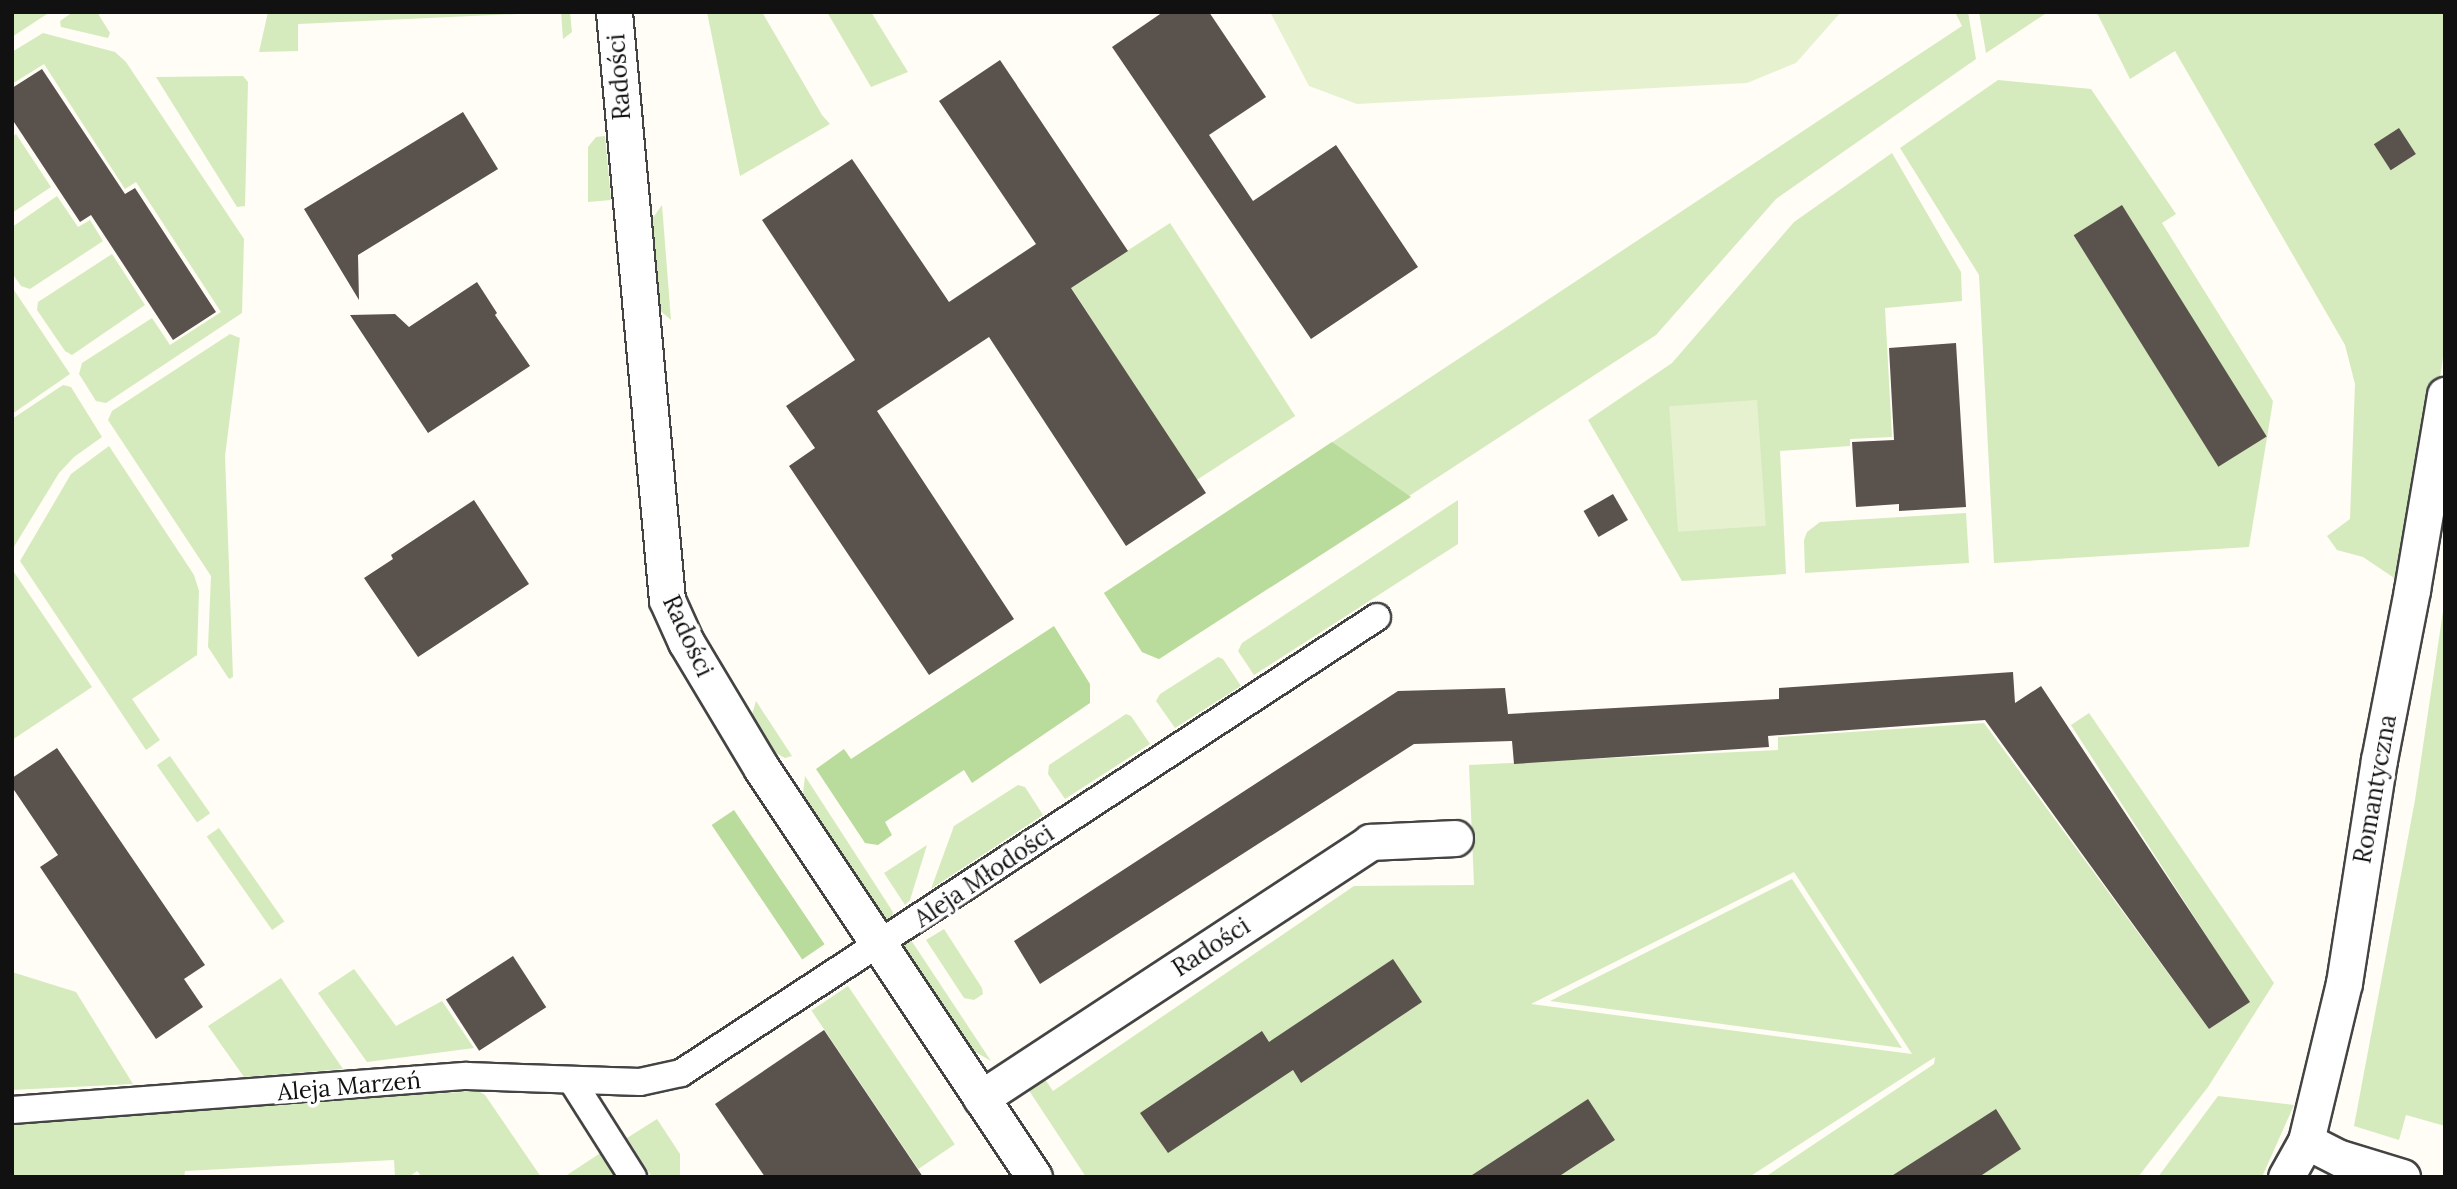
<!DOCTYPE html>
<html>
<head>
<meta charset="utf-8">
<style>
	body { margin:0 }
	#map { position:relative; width:2457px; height:1189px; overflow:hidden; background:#fffdf5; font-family:Lora,serif }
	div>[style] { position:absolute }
	.green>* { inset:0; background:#d5ebbd; transform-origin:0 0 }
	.forest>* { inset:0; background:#b9dc9c; transform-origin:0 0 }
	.pitch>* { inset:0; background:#e6f2cf; transform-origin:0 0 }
	.building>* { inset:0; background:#5a524d; transform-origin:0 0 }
	.roads { filter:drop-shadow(2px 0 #444) drop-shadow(-2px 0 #444) drop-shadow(0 2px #444) drop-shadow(0 -2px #444) }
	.pedestrian>* { height:26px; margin:-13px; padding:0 13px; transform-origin:13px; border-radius:13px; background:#fff }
	.minor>* { height:35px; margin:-17.5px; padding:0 17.5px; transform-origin:17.5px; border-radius:17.5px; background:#fff }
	span { translate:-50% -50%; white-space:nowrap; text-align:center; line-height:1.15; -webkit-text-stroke:7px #fff; paint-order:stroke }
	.street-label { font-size:24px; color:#111 }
	.frame { position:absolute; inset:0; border:14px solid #111; pointer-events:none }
</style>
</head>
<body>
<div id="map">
	<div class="green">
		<div style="clip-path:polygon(12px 12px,50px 12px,12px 37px)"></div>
		<div style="clip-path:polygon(73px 12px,97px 12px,110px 33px,108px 38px,61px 27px,60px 21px)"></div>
		<div style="clip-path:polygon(268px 12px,570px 12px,572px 32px,563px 39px,561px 12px,298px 24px,298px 51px,259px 52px)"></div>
		<div style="clip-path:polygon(707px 12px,762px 12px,822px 115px,830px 124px,740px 176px)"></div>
		<div style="clip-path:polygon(827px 12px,871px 12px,908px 72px,871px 87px)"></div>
		<div style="clip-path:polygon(1955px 12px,1968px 12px,1976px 59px,1776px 199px,1656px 335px,1159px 659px,1142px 652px,1104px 593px,1962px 26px)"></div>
		<div style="clip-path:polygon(1979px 12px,2048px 12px,1986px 53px)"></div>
		<div style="clip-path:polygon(2445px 12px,2445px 342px,2412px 590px,2363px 557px,2337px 550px,2327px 536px,2350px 519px,2355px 384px,2345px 345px,2175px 51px,2130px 79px,2097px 13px)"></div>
		<div style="clip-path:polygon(43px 33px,115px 52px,126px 62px,244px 239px,242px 313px,106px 403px,96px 401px,79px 374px,82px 363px,152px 318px,170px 345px,221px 312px,136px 182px,125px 189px,44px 64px,12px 84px,12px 52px)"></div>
		<div style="clip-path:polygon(243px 76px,248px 82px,245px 206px,237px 207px,156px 77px)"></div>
		<div style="clip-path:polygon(1998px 80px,2091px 89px,2176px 214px,2162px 223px,2273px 401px,2249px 547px,1994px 563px,1979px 275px,1900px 148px)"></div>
		<div style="clip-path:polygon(16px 134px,51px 187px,12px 213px,12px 137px)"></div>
		<div style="clip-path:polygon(605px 136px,611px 200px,588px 202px,588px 147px,596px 137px)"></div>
		<div style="clip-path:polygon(1892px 153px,1961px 272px,1962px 301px,1885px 308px,1892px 437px,1850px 439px,1850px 446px,1780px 451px,1786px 574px,1682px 581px,1588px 420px,1672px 363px,1794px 222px)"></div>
		<div style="clip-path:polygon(57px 196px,78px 227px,90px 220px,103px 241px,30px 289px,21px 286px,12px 273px,12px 227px)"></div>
		<div style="clip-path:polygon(662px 205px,671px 320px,656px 307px,652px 219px)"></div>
		<div style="left:1170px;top:223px;width:230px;height:118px;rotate:57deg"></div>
		<div style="clip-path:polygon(112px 254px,145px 305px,72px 355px,65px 351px,37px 310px,38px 302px)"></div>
		<div style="clip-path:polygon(12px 287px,70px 374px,12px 414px)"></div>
		<div style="clip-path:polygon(230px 334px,240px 338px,225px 456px,233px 677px,229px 679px,208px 647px,211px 576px,108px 420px,112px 411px)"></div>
		<div style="clip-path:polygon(63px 385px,71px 387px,102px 437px,74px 457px,59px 473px,12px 550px,12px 419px)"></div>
		<div style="clip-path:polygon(109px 446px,194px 575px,199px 591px,197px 655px,132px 699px,160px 740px,146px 750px,20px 561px,71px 474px)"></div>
		<div style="clip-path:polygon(1458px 500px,1458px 544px,1254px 675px,1238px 651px,1242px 643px)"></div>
		<div style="clip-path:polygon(1966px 513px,1969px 563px,1805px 573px,1804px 540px,1807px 532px,1820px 522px)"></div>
		<div style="clip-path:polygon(12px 569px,92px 687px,12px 740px)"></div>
		<div style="clip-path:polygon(2445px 598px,2445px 1126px,2406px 1115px,2399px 1140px,2354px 1126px,2415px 800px)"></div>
		<div style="clip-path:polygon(1218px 657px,1223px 659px,1241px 686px,1175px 728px,1156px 701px,1160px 694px)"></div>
		<div style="clip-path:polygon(756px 701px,792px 756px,785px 758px,774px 752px,751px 718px)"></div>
		<div style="clip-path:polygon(evenodd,2089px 713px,2274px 983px,2208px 1087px,2138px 1177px,1765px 1177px,1934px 1064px,1935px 1057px,1749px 1177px,1086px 1177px,1026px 1086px,1042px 1075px,1053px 1091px,1354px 886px,1474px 885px,1469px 765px,1778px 750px,1778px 737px,1984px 723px,2209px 1029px,2249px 1002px,2071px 725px,2089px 713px,1794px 872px,1912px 1054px,1531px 1004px,1794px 872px)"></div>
		<div style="clip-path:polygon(1126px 714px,1131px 716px,1150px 744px,1065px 799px,1048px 774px,1049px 765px)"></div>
		<div style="left:170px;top:756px;width:70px;height:16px;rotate:55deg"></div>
		<div style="clip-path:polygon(805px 776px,893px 912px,892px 919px,888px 923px,803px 794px)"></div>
		<div style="clip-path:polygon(1018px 785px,1025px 787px,1043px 815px,931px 889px,954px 826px)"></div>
		<div style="left:219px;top:828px;width:114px;height:15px;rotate:55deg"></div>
		<div style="clip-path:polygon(927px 845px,910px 900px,905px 905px,884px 873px)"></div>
		<div style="clip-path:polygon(1792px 879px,1902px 1048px,1550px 1001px)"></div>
		<div style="clip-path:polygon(944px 929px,982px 988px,983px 994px,974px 1000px,964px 998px,926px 940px)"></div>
		<div style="clip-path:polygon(911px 940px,991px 1061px,972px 1050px,902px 946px)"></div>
		<div style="clip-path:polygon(354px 969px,396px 1026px,442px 1001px,474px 1048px,367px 1062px,318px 993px)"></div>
		<div style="clip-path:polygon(12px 972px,76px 992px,133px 1084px,12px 1090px)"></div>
		<div style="clip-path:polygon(281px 978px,343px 1069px,244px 1077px,208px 1026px)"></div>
		<div style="left:848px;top:986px;width:191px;height:44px;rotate:56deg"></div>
		<div style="clip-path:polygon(362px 1085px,364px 1098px,478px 1091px,485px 1095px,541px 1177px,422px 1177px,417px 1171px,409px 1177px,395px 1177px,394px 1160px,185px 1171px,184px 1177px,12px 1177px,12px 1110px)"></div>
		<div style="clip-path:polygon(2218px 1096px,2294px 1105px,2262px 1177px,2158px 1177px)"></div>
		<div style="clip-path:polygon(657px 1119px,680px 1154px,680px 1177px,652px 1177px,627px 1138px)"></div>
		<div style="clip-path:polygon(605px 1150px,622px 1177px,564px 1177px)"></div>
	</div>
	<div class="forest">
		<div style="clip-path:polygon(1332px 442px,1411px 497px,1159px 659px,1142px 652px,1104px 593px)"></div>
		<div style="clip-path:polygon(1054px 626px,1090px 684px,1090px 703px,972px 783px,964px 770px,885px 822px,892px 835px,878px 845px,865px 843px,816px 769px,844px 749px,851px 759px)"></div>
		<div style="left:734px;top:810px;width:162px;height:27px;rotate:56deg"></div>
	</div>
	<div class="pitch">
		<div style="clip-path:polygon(1270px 12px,1841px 12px,1796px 63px,1747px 83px,1357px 104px,1309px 86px)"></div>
		<div style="left:1757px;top:400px;width:126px;height:88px;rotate:86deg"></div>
	</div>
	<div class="building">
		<div style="clip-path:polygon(1163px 12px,1209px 12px,1266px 97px,1209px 135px,1253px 201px,1336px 145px,1418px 267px,1311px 339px,1112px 47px)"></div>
		<div style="clip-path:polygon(1000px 60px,1128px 251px,1071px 288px,1206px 493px,1126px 546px,989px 337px,877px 411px,1014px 619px,929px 675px,789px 466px,815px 448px,786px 406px,855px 360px,762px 220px,852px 159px,949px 302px,1036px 244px,939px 101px)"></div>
		<div style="clip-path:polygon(42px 69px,125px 194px,135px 188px,216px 312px,173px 340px,91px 215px,80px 222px,12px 119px,12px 88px)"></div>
		<div style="clip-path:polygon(463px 112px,498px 169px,358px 255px,359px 300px,304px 209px)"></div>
		<div style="left:2399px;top:128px;width:31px;height:30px;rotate:57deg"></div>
		<div style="left:2122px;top:205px;width:273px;height:57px;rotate:58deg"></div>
		<div style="clip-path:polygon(477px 282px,497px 313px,495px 315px,530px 366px,428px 433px,350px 315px,395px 314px,409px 327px)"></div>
		<div style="clip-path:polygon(1956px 343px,1966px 507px,1899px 511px,1899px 504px,1856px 507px,1852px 442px,1894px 440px,1889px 348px)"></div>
		<div style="left:1613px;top:494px;width:30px;height:34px;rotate:60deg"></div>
		<div style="clip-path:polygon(474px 500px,529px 584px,418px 657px,364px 578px,393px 559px,391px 555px)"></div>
		<div style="clip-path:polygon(2013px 672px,2015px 703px,2041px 686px,2250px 1002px,2209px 1029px,1985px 720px,1768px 736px,1769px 747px,1514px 764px,1512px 741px,1414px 744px,1040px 984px,1014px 941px,1398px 691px,1505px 688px,1508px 714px,1779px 699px,1779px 688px)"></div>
		<div style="clip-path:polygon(57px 748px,205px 965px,184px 979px,203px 1007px,156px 1039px,40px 867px,58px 855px,12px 787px,12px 778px)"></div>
		<div style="left:513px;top:956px;width:61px;height:80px;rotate:57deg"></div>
		<div style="clip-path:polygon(1393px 959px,1422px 1002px,1301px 1083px,1293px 1070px,1168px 1153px,1140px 1113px,1262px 1031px,1269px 1042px)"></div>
		<div style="clip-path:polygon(824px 1030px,923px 1177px,765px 1177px,715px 1104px)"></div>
		<div style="clip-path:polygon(1588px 1099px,1615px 1140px,1587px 1158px,1558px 1177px,1469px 1177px)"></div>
		<div style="clip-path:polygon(1996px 1109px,2021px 1149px,1979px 1177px,1890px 1177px)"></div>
	</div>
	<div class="roads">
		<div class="pedestrian">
			<div style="left:572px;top:1081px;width:114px;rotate:57.6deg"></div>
			<div style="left:12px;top:1110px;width:456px;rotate:-4.3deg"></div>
			<div style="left:467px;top:1076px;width:173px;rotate:2deg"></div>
			<div style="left:640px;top:1082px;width:42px;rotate:-12.4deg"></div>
			<div style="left:681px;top:1073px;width:832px;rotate:-33.23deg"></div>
		</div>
		<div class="minor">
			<div style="left:614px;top:12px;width:590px;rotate:84.85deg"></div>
			<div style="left:667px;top:600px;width:46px;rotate:65.7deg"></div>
			<div style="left:686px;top:642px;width:148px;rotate:59.1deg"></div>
			<div style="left:762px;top:769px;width:490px;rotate:56.3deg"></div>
			<div style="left:981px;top:1098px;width:466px;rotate:-33.3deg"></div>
			<div style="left:1370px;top:842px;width:85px;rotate:-2.7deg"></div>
			<div style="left:2306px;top:1141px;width:38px;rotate:27deg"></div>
			<div style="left:2340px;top:1158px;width:65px;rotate:17deg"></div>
			<div style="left:2286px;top:1177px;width:41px;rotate:-60.9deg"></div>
			<div style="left:2306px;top:1141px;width:163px;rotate:-76.5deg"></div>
			<div style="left:2344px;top:983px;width:226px;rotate:-81.1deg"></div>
			<div style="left:2379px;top:760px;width:173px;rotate:-79deg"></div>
			<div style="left:2412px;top:590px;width:198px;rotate:-80.4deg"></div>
		</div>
	</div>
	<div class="street-label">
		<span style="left:619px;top:77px;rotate:-94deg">Radości</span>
		<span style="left:688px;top:636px;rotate:65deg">Radości</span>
		<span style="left:2375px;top:789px;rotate:-80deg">Romantyczna</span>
		<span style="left:984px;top:876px;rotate:-34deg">Aleja Młodości</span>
		<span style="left:1211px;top:947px;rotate:-33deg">Radości</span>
		<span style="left:349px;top:1086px;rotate:-5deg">Aleja Marzeń</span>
	</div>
	<div class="frame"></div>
</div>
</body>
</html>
